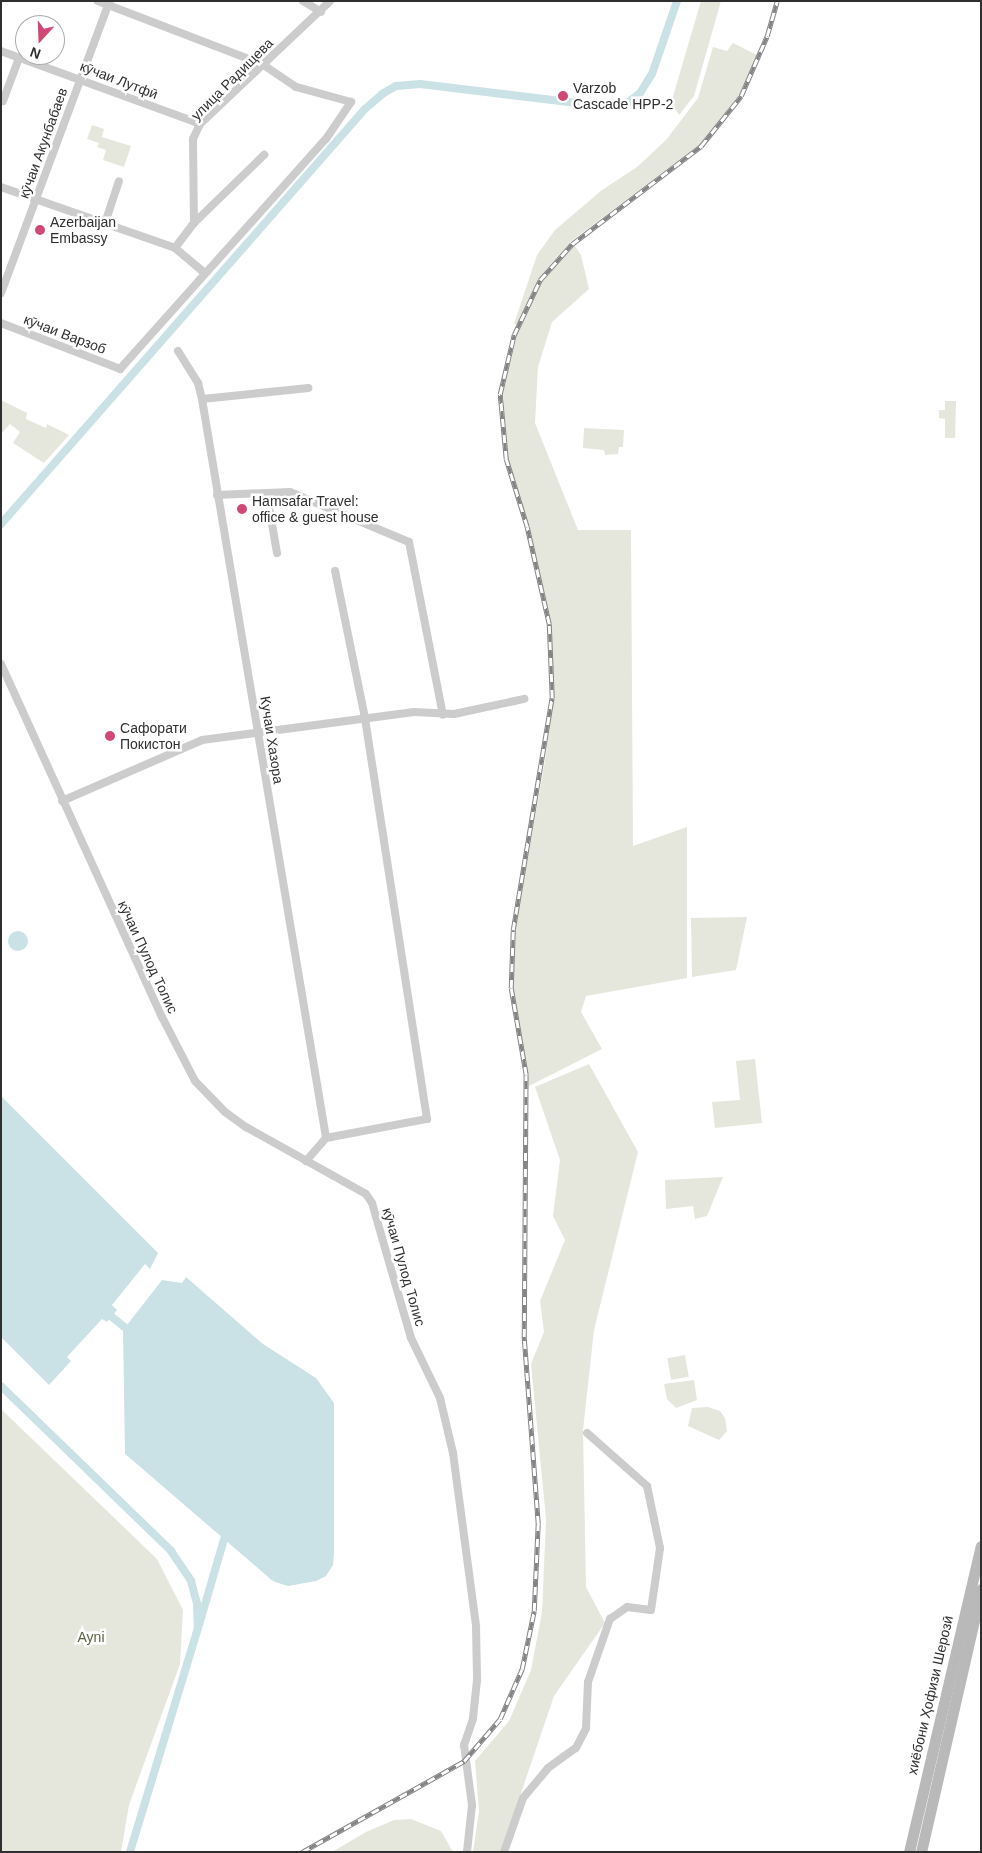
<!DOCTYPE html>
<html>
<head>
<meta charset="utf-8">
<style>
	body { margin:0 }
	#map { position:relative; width:982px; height:1853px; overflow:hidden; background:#fff; font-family:Helvetica,sans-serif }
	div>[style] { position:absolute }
	.green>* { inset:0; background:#e5e7dc; transform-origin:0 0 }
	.water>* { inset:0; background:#cae2e6 }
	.round { border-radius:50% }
	.canal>* { height:8px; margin:-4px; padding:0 4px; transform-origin:4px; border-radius:4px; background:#cae2e6 }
	.minor>* { height:8px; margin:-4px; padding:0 4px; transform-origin:4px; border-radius:4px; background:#ccc }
	.secondary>* { height:11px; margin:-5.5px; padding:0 5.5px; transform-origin:5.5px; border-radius:5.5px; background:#b9b9b9 }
	.rail>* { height:4.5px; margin-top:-2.25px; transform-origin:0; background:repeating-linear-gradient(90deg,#fff 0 8px,#848484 0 16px); box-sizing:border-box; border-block:1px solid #848484 }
	.dots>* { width:14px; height:14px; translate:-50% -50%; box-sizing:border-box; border:2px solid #fff; border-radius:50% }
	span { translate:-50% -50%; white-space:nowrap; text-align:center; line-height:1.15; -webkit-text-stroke:5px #fff; paint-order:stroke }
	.street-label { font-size:14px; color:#2f2f2f }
	.poi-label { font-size:14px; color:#2f2f2f }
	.left { translate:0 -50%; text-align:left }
	.park-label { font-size:14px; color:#5b6542 }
	.frame { position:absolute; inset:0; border:2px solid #2f2f2f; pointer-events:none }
	.north { position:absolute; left:15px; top:15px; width:50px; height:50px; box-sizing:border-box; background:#fff; border:1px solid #acacac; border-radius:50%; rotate:200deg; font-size:14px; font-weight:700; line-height:20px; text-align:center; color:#2f2f2f }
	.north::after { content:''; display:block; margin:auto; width:18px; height:22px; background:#d04874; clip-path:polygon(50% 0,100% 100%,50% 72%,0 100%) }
</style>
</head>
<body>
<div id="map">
	<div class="green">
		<div style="clip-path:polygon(701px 1px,721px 1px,694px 96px,679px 115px,671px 103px)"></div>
		<div style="clip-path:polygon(733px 43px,757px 55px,739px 95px,700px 144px,570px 242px,538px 279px,518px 324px,514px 324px,537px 255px,555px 230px,602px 190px,637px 167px,666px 140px,698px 98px,713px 47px,727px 51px)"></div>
		<div style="clip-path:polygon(92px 125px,104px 129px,102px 137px,131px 146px,124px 167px,103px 160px,106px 150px,97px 147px,99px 143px,87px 139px)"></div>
		<div style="clip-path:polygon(574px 245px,581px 255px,589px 289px,552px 322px,538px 367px,535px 423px,578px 530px,631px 530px,633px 846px,687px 827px,687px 978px,586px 996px,581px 1012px,602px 1049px,529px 1086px,512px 987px,515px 929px,545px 761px,553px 697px,550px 623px,508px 459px,503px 393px,517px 335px,542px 281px)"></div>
		<div style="clip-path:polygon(1px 400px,27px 413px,26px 419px,46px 428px,47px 424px,69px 435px,44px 463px,13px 443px,20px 432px,10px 424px,1px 434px)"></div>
		<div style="clip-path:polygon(945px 401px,956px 401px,955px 438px,945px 438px,945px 419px,939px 418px,939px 410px,945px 410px)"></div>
		<div style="clip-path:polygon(584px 428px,624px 430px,623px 447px,619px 447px,618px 454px,605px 455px,604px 450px,583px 448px)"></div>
		<div style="clip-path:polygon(747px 917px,736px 970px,692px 977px,691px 918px)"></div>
		<div style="clip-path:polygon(755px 1059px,762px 1123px,715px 1128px,712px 1102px,740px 1100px,736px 1061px)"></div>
		<div style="clip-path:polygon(589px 1064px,638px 1152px,594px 1330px,583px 1430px,586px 1587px,605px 1623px,554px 1696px,501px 1852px,473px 1852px,479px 1811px,475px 1761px,509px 1721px,531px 1670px,542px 1612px,546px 1519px,531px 1364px,544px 1332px,540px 1301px,565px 1240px,553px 1216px,560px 1160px,535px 1087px)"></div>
		<div style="clip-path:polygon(723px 1177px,707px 1216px,695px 1219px,693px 1206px,666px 1209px,665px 1180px)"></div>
		<div style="left:685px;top:1355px;width:22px;height:18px;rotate:80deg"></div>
		<div style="clip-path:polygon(694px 1380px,697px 1400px,676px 1408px,667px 1399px,664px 1384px)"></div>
		<div style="clip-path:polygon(708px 1407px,720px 1411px,725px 1418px,727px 1431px,719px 1440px,688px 1426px,692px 1408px)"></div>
		<div style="clip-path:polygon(1px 1409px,157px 1559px,183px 1610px,180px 1664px,129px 1805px,121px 1852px,1px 1852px)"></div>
		<div style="clip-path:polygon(411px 1819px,441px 1831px,453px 1852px,332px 1852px,366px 1832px,394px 1820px)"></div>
	</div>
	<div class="water">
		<div class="round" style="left:8px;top:931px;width:20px;height:20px"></div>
		<div style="clip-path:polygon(1px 1096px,158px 1253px,150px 1269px,145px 1264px,112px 1305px,117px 1310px,107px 1322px,102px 1319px,67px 1357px,71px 1361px,49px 1385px,1px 1337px)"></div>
		<div style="clip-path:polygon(186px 1277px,263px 1344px,316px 1378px,334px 1403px,334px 1553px,333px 1565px,326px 1576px,316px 1581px,288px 1586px,275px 1582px,272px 1580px,275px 1574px,131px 1451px,127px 1325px,162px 1280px,182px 1283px)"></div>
	</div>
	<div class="canal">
		<div style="left:1px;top:524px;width:552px;rotate:-48.75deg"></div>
		<div style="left:365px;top:109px;width:23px;rotate:-41deg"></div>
		<div style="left:382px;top:94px;width:16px;rotate:-30deg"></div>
		<div style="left:396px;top:86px;width:24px;rotate:-5deg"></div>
		<div style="left:420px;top:84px;width:183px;rotate:6.9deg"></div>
		<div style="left:602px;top:106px;width:24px;rotate:-5deg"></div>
		<div style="left:626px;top:104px;width:18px;rotate:-38deg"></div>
		<div style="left:640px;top:93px;width:22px;rotate:-58deg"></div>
		<div style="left:652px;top:74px;width:77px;rotate:-71.1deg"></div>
		<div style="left:112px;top:1317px;width:19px;rotate:39deg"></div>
		<div style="left:127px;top:1329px;width:123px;rotate:89.1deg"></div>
		<div style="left:129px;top:1452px;width:190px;rotate:40.7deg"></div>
		<div style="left:273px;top:1576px;width:10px;rotate:11deg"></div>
		<div style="left:1px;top:1386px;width:237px;rotate:44.1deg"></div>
		<div style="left:171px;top:1551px;width:36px;rotate:56deg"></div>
		<div style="left:191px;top:1581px;width:24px;rotate:75deg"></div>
		<div style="left:197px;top:1604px;width:24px;rotate:88deg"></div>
		<div style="left:198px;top:1628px;width:234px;rotate:106.9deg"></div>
		<div style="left:199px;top:1625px;width:93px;rotate:-73.7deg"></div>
	</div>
	<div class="minor">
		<div style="left:303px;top:1px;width:21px;rotate:31deg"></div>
		<div style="left:1px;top:51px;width:212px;rotate:20.1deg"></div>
		<div style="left:3px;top:101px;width:46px;rotate:-69.6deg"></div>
		<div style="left:1px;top:187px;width:184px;rotate:19.3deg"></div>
		<div style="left:175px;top:248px;width:39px;rotate:40deg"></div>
		<div style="left:105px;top:223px;width:44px;rotate:-71.6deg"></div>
		<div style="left:194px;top:223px;width:84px;rotate:-90.7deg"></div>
		<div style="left:193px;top:139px;width:17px;rotate:-65deg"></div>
		<div style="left:200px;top:124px;width:179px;rotate:-43.4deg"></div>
		<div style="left:175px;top:248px;width:31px;rotate:-53deg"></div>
		<div style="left:194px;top:223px;width:98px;rotate:-44.2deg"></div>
		<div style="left:1px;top:293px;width:310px;rotate:-69.6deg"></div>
		<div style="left:1px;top:323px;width:128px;rotate:21.1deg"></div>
		<div style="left:120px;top:369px;width:309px;rotate:-48.2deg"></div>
		<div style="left:326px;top:139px;width:45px;rotate:-56deg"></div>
		<div style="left:351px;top:102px;width:57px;rotate:-164.7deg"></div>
		<div style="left:296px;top:87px;width:41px;rotate:-145.9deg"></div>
		<div style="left:262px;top:64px;width:176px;rotate:-159deg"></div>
		<div style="left:178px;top:351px;width:38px;rotate:58deg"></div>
		<div style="left:198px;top:383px;width:16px;rotate:76deg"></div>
		<div style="left:202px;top:399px;width:749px;rotate:80.47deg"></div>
		<div style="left:202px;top:399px;width:107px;rotate:-5.9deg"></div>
		<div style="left:217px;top:495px;width:73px;rotate:-2.4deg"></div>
		<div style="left:290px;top:492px;width:129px;rotate:22.8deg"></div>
		<div style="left:409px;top:542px;width:176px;rotate:78.9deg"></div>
		<div style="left:267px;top:495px;width:59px;rotate:80.2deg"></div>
		<div style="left:1px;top:664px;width:388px;rotate:65.5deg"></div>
		<div style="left:162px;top:1017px;width:72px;rotate:62.7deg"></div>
		<div style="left:195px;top:1081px;width:43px;rotate:45.9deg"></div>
		<div style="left:225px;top:1112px;width:26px;rotate:36deg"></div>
		<div style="left:246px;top:1127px;width:137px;rotate:29.2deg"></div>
		<div style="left:366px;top:1194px;width:11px;rotate:56deg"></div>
		<div style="left:372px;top:1203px;width:141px;rotate:73.9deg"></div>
		<div style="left:411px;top:1338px;width:67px;rotate:64.2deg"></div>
		<div style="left:440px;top:1398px;width:57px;rotate:76.7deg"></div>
		<div style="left:453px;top:1453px;width:175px;rotate:82.4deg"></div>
		<div style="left:476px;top:1626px;width:54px;rotate:88.9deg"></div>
		<div style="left:477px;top:1680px;width:39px;rotate:96deg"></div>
		<div style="left:473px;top:1719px;width:28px;rotate:109deg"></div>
		<div style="left:464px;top:1745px;width:61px;rotate:82.4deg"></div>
		<div style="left:472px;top:1805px;width:47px;rotate:96.1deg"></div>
		<div style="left:62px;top:801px;width:153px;rotate:-23.5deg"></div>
		<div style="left:202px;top:740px;width:214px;rotate:-7.5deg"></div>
		<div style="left:414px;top:712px;width:40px;rotate:2.9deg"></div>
		<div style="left:454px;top:714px;width:72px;rotate:-12.1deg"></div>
		<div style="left:306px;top:1161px;width:30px;rotate:-49deg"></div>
		<div style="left:326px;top:1138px;width:103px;rotate:-10.7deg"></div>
		<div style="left:427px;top:1119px;width:406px;rotate:-98.8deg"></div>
		<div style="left:365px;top:718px;width:150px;rotate:-101.5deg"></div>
		<div style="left:504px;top:1852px;width:57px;rotate:-70.6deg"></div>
		<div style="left:523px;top:1798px;width:39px;rotate:-50deg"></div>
		<div style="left:548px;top:1768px;width:34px;rotate:-36deg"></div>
		<div style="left:576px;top:1748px;width:22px;rotate:-63deg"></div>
		<div style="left:586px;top:1728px;width:46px;rotate:-87.5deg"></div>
		<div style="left:588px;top:1682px;width:67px;rotate:-70.8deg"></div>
		<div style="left:610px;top:1619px;width:21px;rotate:-35deg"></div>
		<div style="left:627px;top:1607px;width:24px;rotate:7deg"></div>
		<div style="left:651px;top:1610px;width:63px;rotate:-81.7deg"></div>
		<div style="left:660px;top:1548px;width:63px;rotate:-101.8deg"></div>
		<div style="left:647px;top:1486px;width:80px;rotate:-138.5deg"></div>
	</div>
	<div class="secondary">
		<div style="left:909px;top:1852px;width:314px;rotate:-76.8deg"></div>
		<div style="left:921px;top:1852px;width:270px;rotate:-77.1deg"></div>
	</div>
	<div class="rail">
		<div style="left:302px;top:1852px;width:186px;rotate:-29.3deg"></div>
		<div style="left:464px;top:1761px;width:55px;rotate:-49.4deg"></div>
		<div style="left:500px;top:1719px;width:55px;rotate:-66.3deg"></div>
		<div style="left:522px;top:1669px;width:59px;rotate:-78.3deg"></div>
		<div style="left:534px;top:1611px;width:87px;rotate:-87.4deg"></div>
		<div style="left:538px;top:1524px;width:188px;rotate:-94.3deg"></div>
		<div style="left:524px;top:1337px;width:262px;rotate:-89.6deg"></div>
		<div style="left:526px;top:1075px;width:88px;rotate:-99.8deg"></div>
		<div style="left:511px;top:988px;width:58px;rotate:-88deg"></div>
		<div style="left:513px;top:930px;width:235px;rotate:-80.5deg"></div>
		<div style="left:552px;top:698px;width:74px;rotate:-92.3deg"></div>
		<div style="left:549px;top:624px;width:99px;rotate:-102.8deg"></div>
		<div style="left:527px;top:527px;width:71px;rotate:-107.2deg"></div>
		<div style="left:506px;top:459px;width:65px;rotate:-95.3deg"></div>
		<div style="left:500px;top:394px;width:61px;rotate:-76.7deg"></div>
		<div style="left:514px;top:335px;width:61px;rotate:-64.7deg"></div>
		<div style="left:540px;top:280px;width:48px;rotate:-48.4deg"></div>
		<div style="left:572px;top:244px;width:162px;rotate:-37.2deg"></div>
		<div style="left:701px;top:146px;width:64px;rotate:-51.3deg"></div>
		<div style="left:741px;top:96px;width:65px;rotate:-66.6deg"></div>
		<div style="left:767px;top:36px;width:36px;rotate:-74deg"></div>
	</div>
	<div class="dots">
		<div style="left:563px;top:96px;background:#d04874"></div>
		<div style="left:40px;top:230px;background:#d04874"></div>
		<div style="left:242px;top:509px;background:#d04874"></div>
		<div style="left:110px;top:736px;background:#d04874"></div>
	</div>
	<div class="street-label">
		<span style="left:232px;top:79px;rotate:-45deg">улица Радищева</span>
		<span style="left:119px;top:80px;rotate:21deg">кӯчаи Лутфӣ</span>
		<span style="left:43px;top:143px;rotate:-70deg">кӯчаи Акунбабаев</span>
		<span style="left:65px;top:334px;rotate:21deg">кӯчаи Варзоб</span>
		<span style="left:272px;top:740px;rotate:81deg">Кучаи Хазора</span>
		<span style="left:148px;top:957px;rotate:65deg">кӯчаи Пулод Толис</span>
		<span style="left:404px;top:1267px;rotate:74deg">кӯчаи Пулод Толис</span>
		<span style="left:930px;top:1695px;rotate:-77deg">хиёбони Ҳофизи Шерозӣ</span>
	</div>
	<div class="poi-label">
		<span class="left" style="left:573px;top:96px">Varzob<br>Cascade HPP-2</span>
		<span class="left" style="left:50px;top:230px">Azerbaijan<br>Embassy</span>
		<span class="left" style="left:252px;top:509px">Hamsafar Travel:<br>office &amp; guest house</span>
		<span class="left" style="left:120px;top:736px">Сафорати<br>Покистон</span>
	</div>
	<div class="park-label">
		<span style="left:91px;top:1637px">Ayni</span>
	</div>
	<div class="frame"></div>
	<div class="north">N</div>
</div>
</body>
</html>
